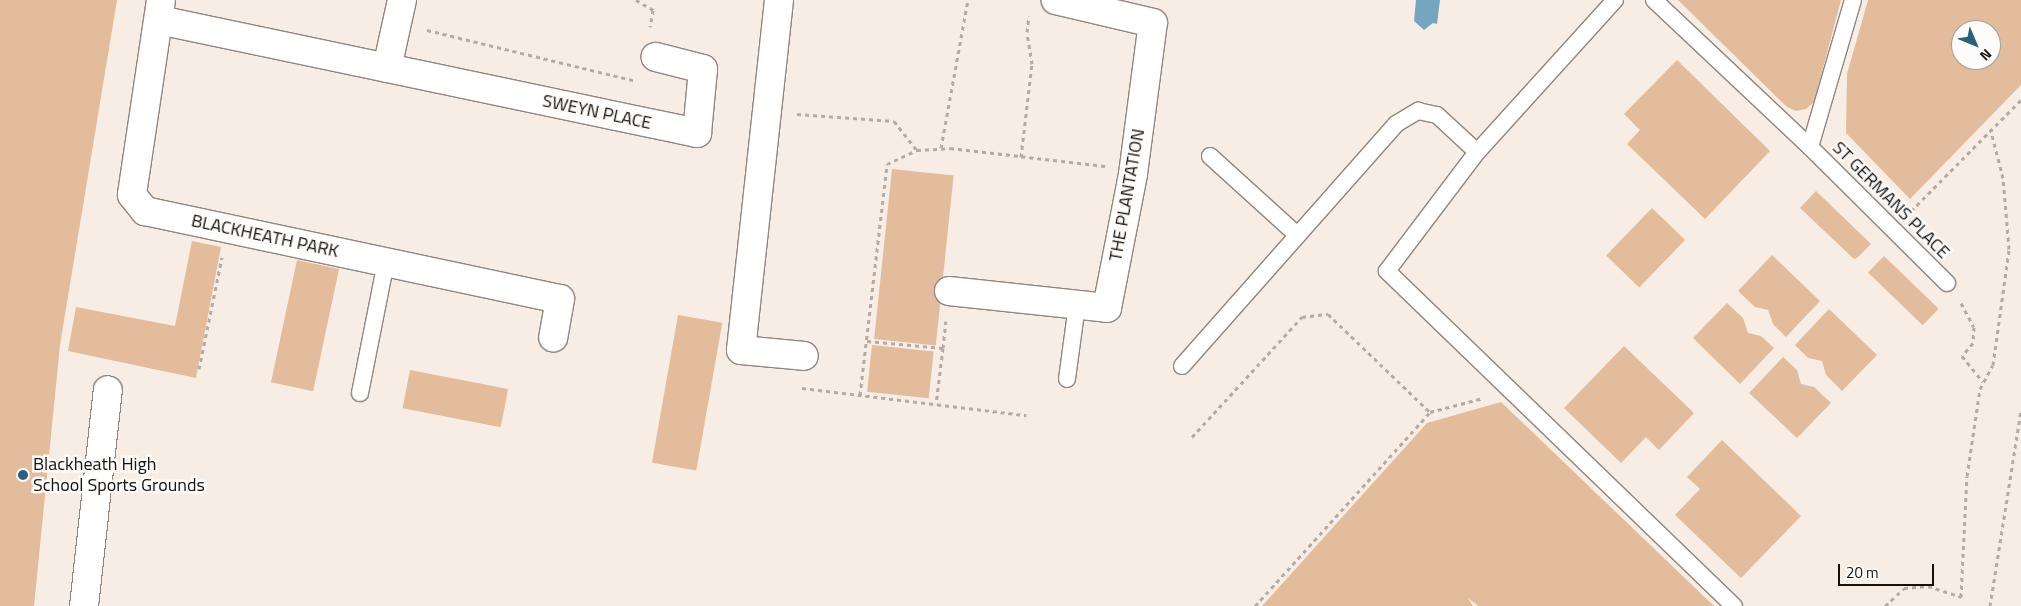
<!DOCTYPE html>
<html>
<head>
<meta charset="utf-8">
<style>
	body { margin:0 }
	#map { position:relative; width:2021px; height:606px; overflow:hidden; background:#f7ede5; font-family:"Titillium Web",sans-serif }
	div>[style] { position:absolute }
	.green>* { inset:0; background:#e3bc9b; transform-origin:0 0 }
	.water>* { inset:0; background:#75a6c0 }
	.path>* { height:3px; margin-top:-1.5px; transform-origin:0; background:repeating-linear-gradient(90deg,#b3aba5 0 4px,transparent 0 8px) }
	.roads { filter:drop-shadow(1px 0 #8f867f) drop-shadow(-1px 0 #8f867f) drop-shadow(0 1px #8f867f) drop-shadow(0 -1px #8f867f) }
	.lane>* { height:16px; margin:-8px; padding:0 8px; transform-origin:8px; border-radius:8px; background:#fff }
	.street>* { height:28px; margin:-14px; padding:0 14px; transform-origin:14px; border-radius:14px; background:#fff }
	.dots>* { width:14px; height:14px; translate:-50% -50%; box-sizing:border-box; border:2px solid #fefcfa; border-radius:50% }
	span { translate:-50% -50%; white-space:nowrap; text-align:center; line-height:1.15; -webkit-text-stroke:5px #fefcfa; paint-order:stroke }
	.street-label { font-size:18px; color:#14110f }
	.poi-label { font-size:18px; color:#14110f }
	.left { translate:0 -50%; text-align:left }
	.north { position:absolute; left:1951px; top:20px; width:50px; height:50px; box-sizing:border-box; background:#fefcfa; border:1px solid #a09e9c; border-radius:50%; rotate:135deg; font-size:14px; font-weight:700; line-height:20px; text-align:center; color:#14110f }
	.north::after { content:''; display:block; margin:auto; width:18px; height:22px; background:#2a617b; clip-path:polygon(50% 0,100% 100%,50% 72%,0 100%) }
	.scale { position:absolute; left:1838px; top:564px; width:96px; height:22px; box-sizing:border-box; border:2px solid #14110f; border-top:0; padding-left:6px; font-size:15px; line-height:18px; white-space:nowrap; color:#14110f; -webkit-text-stroke:4px #fefcfa; paint-order:stroke }
</style>
</head>
<body>
<div id="map">
	<div class="green">
		<div style="clip-path:polygon(0 0,117px 0,60px 345px,34px 606px,0 606px)"></div>
		<div style="clip-path:polygon(1678px 0,1841px 0,1814px 102px,1806px 109px,1796px 111px,1787px 107px)"></div>
		<div style="clip-path:polygon(evenodd,1868px 0,2021px 0,2021px 85px,1910px 199px,1846px 133px,1847px 74px,1868px 0,1961px 30px,1991px 30px,1991px 60px,1961px 60px,1961px 30px)"></div>
		<div style="clip-path:polygon(1677px 60px,1770px 151px,1705px 219px,1627px 144px,1640px 130px,1624px 114px)"></div>
		<div style="left:892px;top:169px;width:62px;height:171px;rotate:6deg"></div>
		<div style="clip-path:polygon(1816px 191px,1871px 244px,1858px 257px,1854px 259px,1800px 208px)"></div>
		<div style="left:1652px;top:208px;width:46px;height:66px;rotate:44deg"></div>
		<div style="clip-path:polygon(192px 241px,221px 247px,196px 378px,68px 351px,76px 307px,175px 326px)"></div>
		<div style="clip-path:polygon(1772px 255px,1820px 301px,1786px 337px,1773px 324px,1768px 310px,1755px 307px,1738px 291px)"></div>
		<div style="left:1884px;top:256px;width:76px;height:23px;rotate:44deg"></div>
		<div style="left:297px;top:260px;width:43px;height:125px;rotate:12deg"></div>
		<div style="clip-path:polygon(1727px 303px,1743px 318px,1748px 333px,1761px 336px,1774px 348px,1740px 384px,1693px 338px)"></div>
		<div style="clip-path:polygon(1829px 309px,1877px 355px,1842px 391px,1826px 375px,1822px 361px,1808px 358px,1795px 345px)"></div>
		<div style="left:678px;top:315px;width:45px;height:150px;rotate:10deg"></div>
		<div style="left:872px;top:345px;width:62px;height:47px;rotate:6deg"></div>
		<div style="clip-path:polygon(1624px 346px,1694px 413px,1659px 450px,1646px 437px,1621px 463px,1564px 408px)"></div>
		<div style="clip-path:polygon(1783px 357px,1797px 370px,1801px 384px,1814px 387px,1831px 403px,1797px 438px,1749px 393px)"></div>
		<div style="left:410px;top:370px;width:100px;height:39px;rotate:11deg"></div>
		<div style="clip-path:polygon(1501px 402px,1714px 606px,1478px 606px,1468px 598px,1473px 606px,1262px 606px,1427px 423px)"></div>
		<div style="clip-path:polygon(1722px 440px,1801px 516px,1741px 578px,1675px 515px,1700px 489px,1687px 477px)"></div>
	</div>
	<div class="water">
		<div style="clip-path:polygon(1416px 0,1440px 0,1437px 24px,1433px 23px,1424px 30px,1414px 21px)"></div>
	</div>
	<div class="path">
		<div style="left:636px;top:0;width:20px;rotate:30deg"></div>
		<div style="left:653px;top:10px;width:17px;rotate:100deg"></div>
		<div style="left:427px;top:30px;width:216px;rotate:13.7deg"></div>
		<div style="left:797px;top:114px;width:97px;rotate:4.1deg"></div>
		<div style="left:894px;top:121px;width:37px;rotate:52deg"></div>
		<div style="left:941px;top:148px;width:150px;rotate:-79.7deg"></div>
		<div style="left:1021px;top:157px;width:94px;rotate:-83.3deg"></div>
		<div style="left:1032px;top:64px;width:32px;rotate:-99deg"></div>
		<div style="left:1027px;top:32px;width:16px;rotate:-83deg"></div>
		<div style="left:1911px;top:211px;width:156px;rotate:-45.3deg"></div>
		<div style="left:1961px;top:303px;width:27px;rotate:62deg"></div>
		<div style="left:1974px;top:327px;width:16px;rotate:94deg"></div>
		<div style="left:1973px;top:343px;width:17px;rotate:130deg"></div>
		<div style="left:1962px;top:356px;width:33px;rotate:51deg"></div>
		<div style="left:867px;top:341px;width:76px;rotate:5.3deg"></div>
		<div style="left:943px;top:348px;width:56px;rotate:97.1deg"></div>
		<div style="left:943px;top:348px;width:27px;rotate:-84deg"></div>
		<div style="left:199px;top:369px;width:114px;rotate:-78.4deg"></div>
		<div style="left:802px;top:388px;width:226px;rotate:6.9deg"></div>
		<div style="left:860px;top:395px;width:233px;rotate:-83.3deg"></div>
		<div style="left:887px;top:164px;width:33px;rotate:-25deg"></div>
		<div style="left:917px;top:150px;width:33px;rotate:-3deg"></div>
		<div style="left:950px;top:148px;width:156px;rotate:6.6deg"></div>
		<div style="left:1192px;top:437px;width:163px;rotate:-47.5deg"></div>
		<div style="left:1302px;top:317px;width:26px;rotate:-7deg"></div>
		<div style="left:1328px;top:314px;width:141px;rotate:43.9deg"></div>
		<div style="left:1255px;top:606px;width:261px;rotate:-47.9deg"></div>
		<div style="left:1430px;top:412px;width:55px;rotate:-14.8deg"></div>
		<div style="left:1885px;top:606px;width:26px;rotate:-43deg"></div>
		<div style="left:1904px;top:588px;width:24px;rotate:-5deg"></div>
		<div style="left:1928px;top:586px;width:35px;rotate:18deg"></div>
		<div style="left:1961px;top:597px;width:121px;rotate:-87.2deg"></div>
		<div style="left:1967px;top:476px;width:88px;rotate:-81.5deg"></div>
		<div style="left:1980px;top:389px;width:27px;rotate:-62deg"></div>
		<div style="left:1993px;top:365px;width:117px;rotate:-82.1deg"></div>
		<div style="left:2009px;top:249px;width:71px;rotate:-94.8deg"></div>
		<div style="left:2003px;top:178px;width:49px;rotate:-104.3deg"></div>
		<div style="left:1990px;top:606px;width:198px;rotate:-81deg"></div>
	</div>
	<div class="roads">
		<div class="lane">
			<div style="left:1615px;top:0;width:205px;rotate:132.2deg"></div>
			<div style="left:1477px;top:152px;width:149px;rotate:127.1deg"></div>
			<div style="left:1387px;top:271px;width:482px;rotate:44deg"></div>
			<div style="left:1654px;top:0;width:214px;rotate:43.3deg"></div>
			<div style="left:1853px;top:0;width:153px;rotate:106.3deg"></div>
			<div style="left:1810px;top:147px;width:193px;rotate:44.8deg"></div>
			<div style="left:1210px;top:156px;width:118px;rotate:42.2deg"></div>
			<div style="left:1182px;top:366px;width:323px;rotate:-48.5deg"></div>
			<div style="left:1396px;top:124px;width:26px;rotate:-31deg"></div>
			<div style="left:1418px;top:111px;width:19px;rotate:12deg"></div>
			<div style="left:1437px;top:115px;width:54px;rotate:42.8deg"></div>
			<div style="left:1067px;top:379px;width:75px;rotate:-82.3deg"></div>
			<div style="left:360px;top:393px;width:134px;rotate:-78.8deg"></div>
		</div>
		<div class="street">
			<div style="left:161px;top:0;width:197px;rotate:98.5deg"></div>
			<div style="left:132px;top:195px;width:21px;rotate:51deg"></div>
			<div style="left:145px;top:211px;width:424px;rotate:12deg"></div>
			<div style="left:560px;top:299px;width:39px;rotate:100deg"></div>
			<div style="left:779px;top:0;width:352px;rotate:96.2deg"></div>
			<div style="left:741px;top:350px;width:63px;rotate:5.4deg"></div>
			<div style="left:159px;top:20px;width:550px;rotate:11.86deg"></div>
			<div style="left:697px;top:133px;width:64px;rotate:-84.6deg"></div>
			<div style="left:703px;top:69px;width:49px;rotate:-165.7deg"></div>
			<div style="left:387px;top:68px;width:70px;rotate:-77.6deg"></div>
			<div style="left:949px;top:291px;width:159px;rotate:6.1deg"></div>
			<div style="left:1107px;top:308px;width:136px;rotate:-79deg"></div>
			<div style="left:1133px;top:174px;width:152px;rotate:-82.5deg"></div>
			<div style="left:1153px;top:23px;width:100px;rotate:-166.7deg"></div>
			<div style="left:84px;top:606px;width:217px;rotate:-83.7deg"></div>
		</div>
	</div>
	<div class="dots">
		<div style="left:23px;top:475px;background:#2a617b"></div>
	</div>
	<div class="street-label">
		<span style="left:597px;top:112px;rotate:12deg">SWEYN PLACE</span>
		<span style="left:1127px;top:195px;rotate:-80deg">THE PLANTATION</span>
		<span style="left:1891px;top:200px;rotate:45deg">ST GERMANS PLACE</span>
		<span style="left:265px;top:236px;rotate:12deg">BLACKHEATH PARK</span>
	</div>
	<div class="poi-label">
		<span class="left" style="left:33px;top:475px">Blackheath High<br>School Sports Grounds</span>
	</div>
	<div class="north">N</div>
	<div class="scale">20 m</div>
</div>
</body>
</html>
